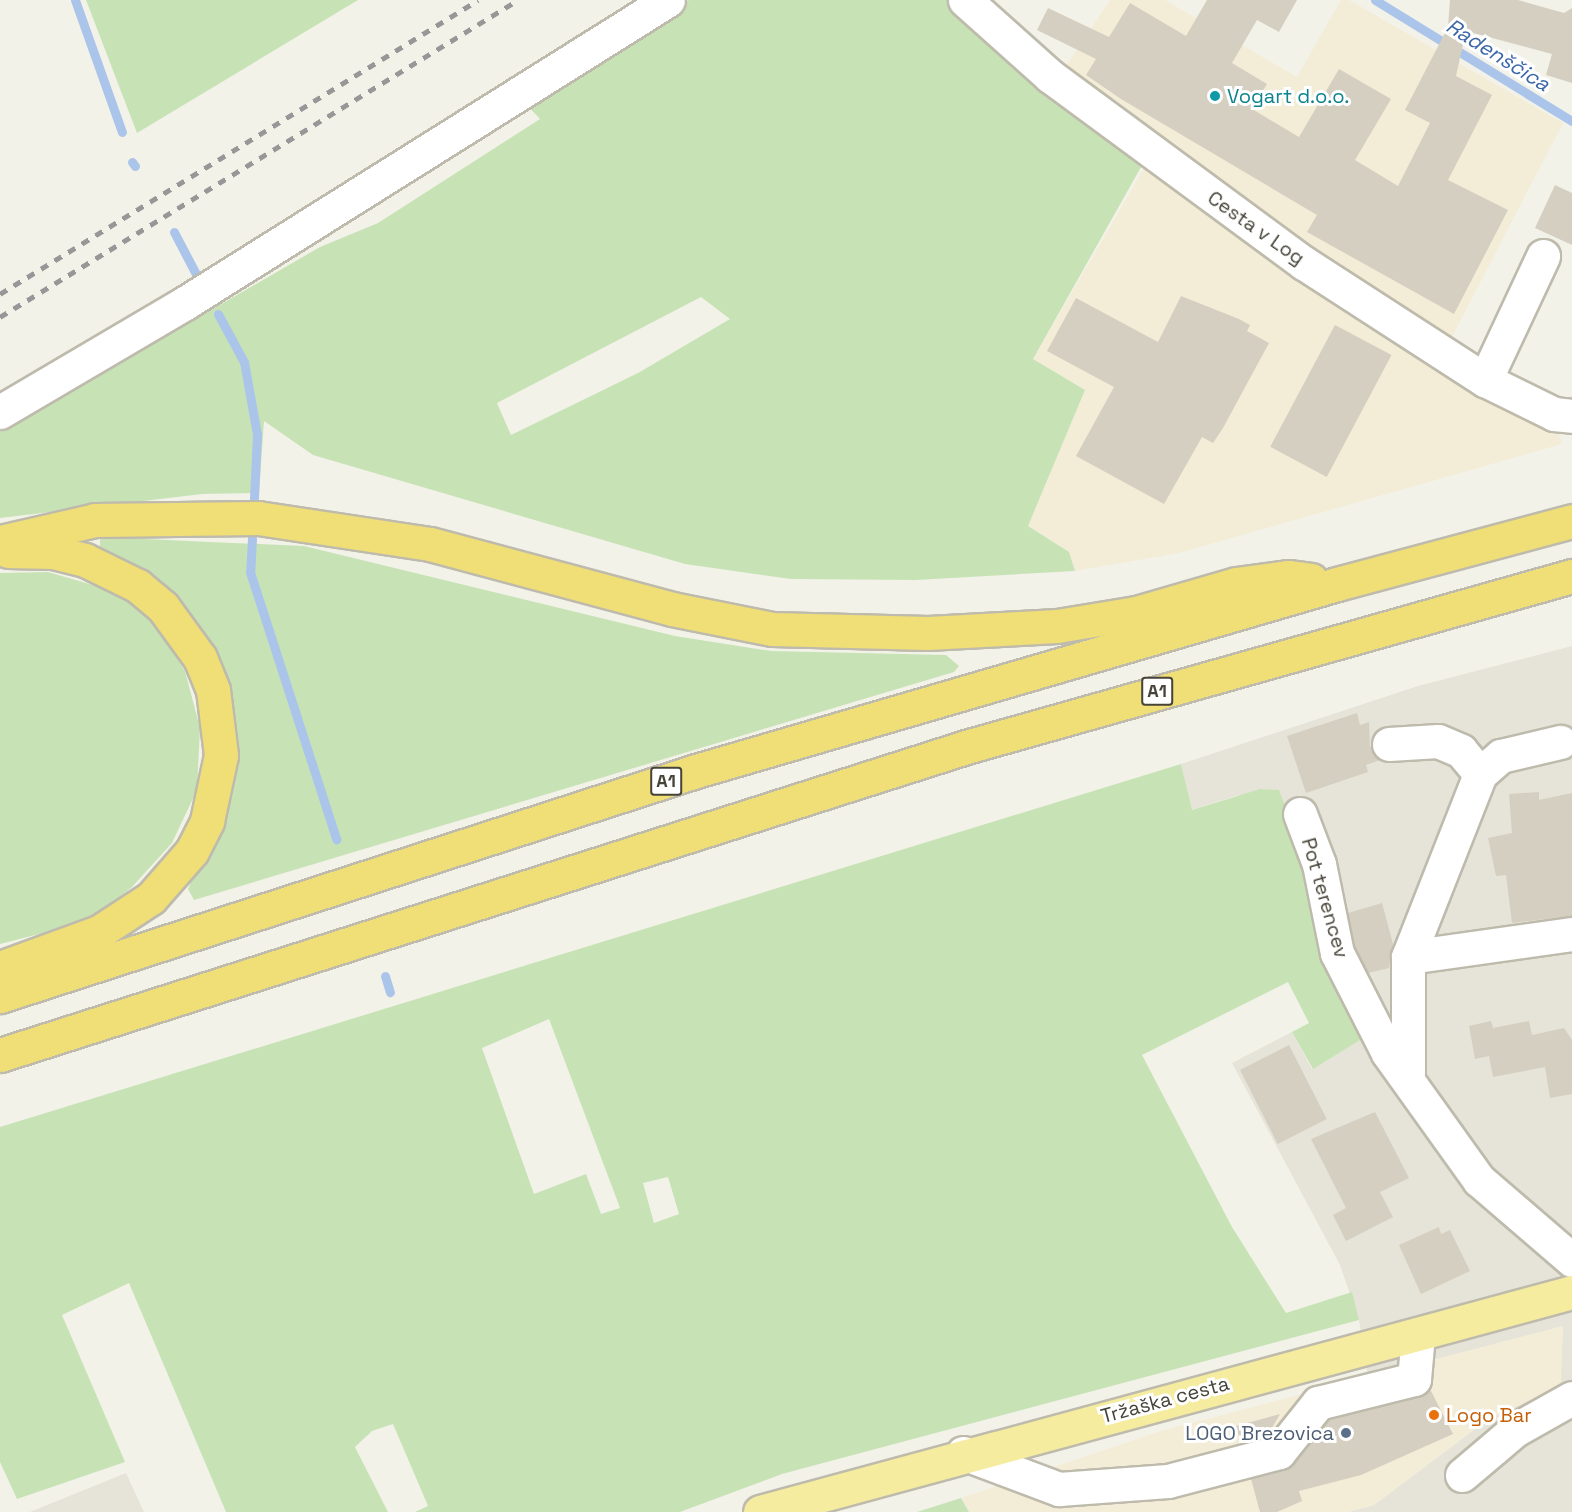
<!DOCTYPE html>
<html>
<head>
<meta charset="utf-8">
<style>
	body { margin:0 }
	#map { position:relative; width:1572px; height:1512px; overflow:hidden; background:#f3f2e9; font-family:"Space Grotesk",sans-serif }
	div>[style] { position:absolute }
	.residential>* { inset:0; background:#e6e4d8 }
	.commercial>* { inset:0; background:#f3ecd7 }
	.green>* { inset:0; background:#c7e3b6 }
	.stream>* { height:9px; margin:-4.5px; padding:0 4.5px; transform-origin:4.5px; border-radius:4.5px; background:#abc5ea }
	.building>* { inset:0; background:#d4cfc0; transform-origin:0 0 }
	.roads { filter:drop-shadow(2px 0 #bebbac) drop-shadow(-2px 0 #bebbac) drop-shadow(0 2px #bebbac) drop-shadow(0 -2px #bebbac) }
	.minor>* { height:33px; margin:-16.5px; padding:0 16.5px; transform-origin:16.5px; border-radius:16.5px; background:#fff }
	.major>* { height:33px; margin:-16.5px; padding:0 16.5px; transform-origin:16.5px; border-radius:16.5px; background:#f5eca0 }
	.highway>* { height:33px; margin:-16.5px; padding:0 16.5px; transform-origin:16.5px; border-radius:16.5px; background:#f0de77 }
	.rail>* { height:4.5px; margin-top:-2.25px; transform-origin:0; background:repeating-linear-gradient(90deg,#979797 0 8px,transparent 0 16px) }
	.dots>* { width:16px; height:16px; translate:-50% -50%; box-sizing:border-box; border:3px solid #fff; border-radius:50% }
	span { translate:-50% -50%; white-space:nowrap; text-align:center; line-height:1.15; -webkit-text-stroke:6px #fff; paint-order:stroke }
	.shield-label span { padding:2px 4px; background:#fff; border:2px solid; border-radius:4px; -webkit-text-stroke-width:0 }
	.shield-label { font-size:18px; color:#464338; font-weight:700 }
	.culture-label { font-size:20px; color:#0d838f }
	.left { translate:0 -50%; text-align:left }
	.street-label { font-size:20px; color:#464338 }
	.food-label { font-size:20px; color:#c56008 }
	.service-label { font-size:20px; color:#4e5e75 }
	.right { translate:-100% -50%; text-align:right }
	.water-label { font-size:21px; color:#3b66a8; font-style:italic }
</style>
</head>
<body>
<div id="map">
	<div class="residential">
		<div style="clip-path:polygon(1572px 646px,1572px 1512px,1348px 1512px,1374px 1505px,1487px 1420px,1560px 1386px,1563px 1326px,1368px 1377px,1359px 1320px,1340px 1265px,1232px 1063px,1292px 1032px,1312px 1069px,1370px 1034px,1239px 795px,1191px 810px,1181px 764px,1418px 686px)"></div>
		<div style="clip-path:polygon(126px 1473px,144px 1512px,30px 1512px)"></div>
	</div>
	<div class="commercial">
		<div style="clip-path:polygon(1110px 0,1165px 0,1297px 77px,1341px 0,1349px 0,1563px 123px,1441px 358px,1557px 425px,1562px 444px,1179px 553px,1075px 571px,1069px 552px,1028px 526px,1085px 390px,1033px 359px,1143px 170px,1145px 160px,1052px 87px)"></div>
		<div style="clip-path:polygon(1563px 1326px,1561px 1386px,1487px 1420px,1374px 1505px,1348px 1512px,969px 1512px,961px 1498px,1161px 1431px)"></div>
	</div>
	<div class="green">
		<div style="clip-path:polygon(86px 0,358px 0,137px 133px)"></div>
		<div style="clip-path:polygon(evenodd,689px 0,957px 0,1145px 160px,1033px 359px,1085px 390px,1028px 526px,1069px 552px,1075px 571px,916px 580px,791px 579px,685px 564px,313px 455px,264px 421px,259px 493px,202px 494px,0 518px,0 432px,320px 247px,378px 223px,540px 119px,526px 104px,689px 0,701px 297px,730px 319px,638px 373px,511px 435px,497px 403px,701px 297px)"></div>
		<div style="clip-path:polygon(100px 537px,304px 546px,675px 636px,771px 651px,946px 655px,959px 666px,954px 672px,194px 900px,188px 889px,230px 793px,233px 726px,100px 549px)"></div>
		<div style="clip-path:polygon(48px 572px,110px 590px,152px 618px,185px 671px,200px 728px,197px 790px,172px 843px,132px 887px,90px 921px,0 944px,0 573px)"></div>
		<div style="clip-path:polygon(evenodd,1181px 764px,1192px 810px,1260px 789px,1279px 790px,1370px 1034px,1313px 1069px,1292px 1032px,1309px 1023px,1288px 982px,1142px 1055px,1232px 1227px,1286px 1313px,1352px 1292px,1359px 1320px,782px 1474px,680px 1512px,415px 1512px,428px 1506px,393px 1424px,372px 1431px,355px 1447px,388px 1512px,226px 1512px,129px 1283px,62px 1315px,125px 1462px,17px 1499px,0 1462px,0 1127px,1181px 764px,549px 1019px,620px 1208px,601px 1214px,586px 1174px,534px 1194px,482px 1048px,549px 1019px,1181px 764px,668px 1177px,679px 1214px,654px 1223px,643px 1183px,668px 1177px)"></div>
		<div style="clip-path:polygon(961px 1498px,969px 1512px,917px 1512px)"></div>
	</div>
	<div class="stream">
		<div style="left:75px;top:0;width:140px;rotate:70.4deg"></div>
		<div style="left:1375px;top:0;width:231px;rotate:31.6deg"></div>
		<div style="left:132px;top:162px;width:5px;rotate:53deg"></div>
		<div style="left:174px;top:232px;width:47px;rotate:62.4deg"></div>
		<div style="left:218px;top:314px;width:55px;rotate:61.6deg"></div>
		<div style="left:244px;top:362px;width:73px;rotate:79.8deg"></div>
		<div style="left:257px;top:434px;width:64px;rotate:92.7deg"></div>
		<div style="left:252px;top:538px;width:34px;rotate:93deg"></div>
		<div style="left:250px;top:572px;width:281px;rotate:72.1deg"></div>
		<div style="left:385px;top:976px;width:17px;rotate:73deg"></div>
	</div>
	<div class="building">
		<div style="clip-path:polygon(1207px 0,1297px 0,1279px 32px,1257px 20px,1232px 63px,1267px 84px,1252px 109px,1299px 137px,1339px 69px,1391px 99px,1355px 160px,1398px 186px,1430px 123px,1405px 110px,1448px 27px,1450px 0,1518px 0,1564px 13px,1572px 8px,1572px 83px,1546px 75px,1552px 54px,1466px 31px,1456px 76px,1492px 95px,1448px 180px,1508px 210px,1454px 314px,1307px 232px,1317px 215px,1121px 99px,1086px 75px,1096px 59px,1037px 30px,1048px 8px,1109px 37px,1130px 3px,1186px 36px)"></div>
		<div style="clip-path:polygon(1555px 185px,1572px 193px,1572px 245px,1535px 228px)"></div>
		<div style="clip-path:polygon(1181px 296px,1239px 319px,1250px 325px,1247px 331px,1269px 343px,1223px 428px,1213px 443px,1202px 437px,1164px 504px,1076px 456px,1114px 387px,1047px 351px,1076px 298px,1158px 342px)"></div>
		<div style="left:1335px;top:325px;width:64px;height:138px;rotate:28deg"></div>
		<div style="clip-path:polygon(1357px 713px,1360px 725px,1369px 722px,1370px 746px,1380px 760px,1366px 765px,1368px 772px,1306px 793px,1287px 736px)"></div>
		<div style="clip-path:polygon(1539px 792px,1539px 800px,1572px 793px,1572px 916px,1512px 923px,1506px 875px,1496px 876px,1488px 838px,1512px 833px,1509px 794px)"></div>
		<div style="clip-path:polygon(1382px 903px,1393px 944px,1389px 968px,1368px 973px,1355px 947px,1348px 913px)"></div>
		<div style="clip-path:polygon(1491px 1021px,1493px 1028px,1529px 1021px,1532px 1035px,1564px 1028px,1572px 1040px,1572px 1094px,1550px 1098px,1545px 1067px,1493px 1077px,1489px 1056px,1475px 1059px,1469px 1026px)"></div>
		<div style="left:1289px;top:1045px;width:83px;height:55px;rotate:63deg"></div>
		<div style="clip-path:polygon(1375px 1112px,1409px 1178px,1380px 1192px,1393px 1217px,1346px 1241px,1333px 1215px,1346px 1208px,1311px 1139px)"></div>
		<div style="clip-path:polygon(1439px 1227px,1441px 1234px,1450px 1230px,1470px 1271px,1421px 1294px,1399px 1245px)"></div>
		<div style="clip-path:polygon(1431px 1391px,1453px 1434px,1361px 1475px,1299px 1491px,1302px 1501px,1277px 1512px,1260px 1512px,1251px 1479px,1293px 1464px,1329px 1420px)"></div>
		<div style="clip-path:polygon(1280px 1414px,1268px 1435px,1241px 1443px,1236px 1426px)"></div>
	</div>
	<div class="roads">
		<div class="minor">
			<div style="left:965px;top:0;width:114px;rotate:41.8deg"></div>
			<div style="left:1050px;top:76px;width:315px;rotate:36.4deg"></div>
			<div style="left:1304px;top:263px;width:216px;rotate:32.9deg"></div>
			<div style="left:1485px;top:380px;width:77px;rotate:26.2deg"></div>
			<div style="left:1554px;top:414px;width:18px;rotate:6deg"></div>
			<div style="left:1485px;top:380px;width:137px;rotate:-64.9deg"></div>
			<div style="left:0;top:412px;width:215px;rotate:-30.5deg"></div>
			<div style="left:185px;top:303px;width:570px;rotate:-32.1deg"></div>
			<div style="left:1389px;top:744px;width:49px;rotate:-3.5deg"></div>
			<div style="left:1438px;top:741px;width:25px;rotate:23deg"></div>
			<div style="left:1461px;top:751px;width:30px;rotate:50deg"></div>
			<div style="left:1300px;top:814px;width:53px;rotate:69.2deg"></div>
			<div style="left:1319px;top:864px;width:91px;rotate:78.6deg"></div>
			<div style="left:1337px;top:953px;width:112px;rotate:63deg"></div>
			<div style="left:1388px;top:1053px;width:156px;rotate:54.4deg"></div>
			<div style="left:1479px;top:1180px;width:123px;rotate:40.7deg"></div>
			<div style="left:1408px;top:957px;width:166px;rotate:-8deg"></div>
			<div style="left:1408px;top:1073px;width:116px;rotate:-90deg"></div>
			<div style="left:1408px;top:957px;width:197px;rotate:-68.5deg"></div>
			<div style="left:1480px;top:774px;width:28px;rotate:-41deg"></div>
			<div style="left:1501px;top:756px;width:61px;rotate:-13.3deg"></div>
			<div style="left:963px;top:1453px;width:103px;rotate:20.6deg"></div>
			<div style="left:1059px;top:1489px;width:109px;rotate:-4.2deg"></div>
			<div style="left:1168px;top:1481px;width:115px;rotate:-14.6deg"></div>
			<div style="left:1279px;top:1452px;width:63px;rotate:-51.5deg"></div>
			<div style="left:1318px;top:1403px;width:99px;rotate:-14deg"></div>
			<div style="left:1414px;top:1379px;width:45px;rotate:-84.9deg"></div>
			<div style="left:1462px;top:1475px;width:70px;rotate:-40.3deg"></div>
			<div style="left:1515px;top:1430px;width:65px;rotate:-29.3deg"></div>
		</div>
		<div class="major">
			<div style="left:760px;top:1512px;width:841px;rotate:-15.16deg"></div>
		</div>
		<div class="highway">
			<div style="left:0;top:542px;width:98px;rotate:-13deg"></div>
			<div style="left:95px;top:520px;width:163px;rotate:-0.7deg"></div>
			<div style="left:258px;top:518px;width:174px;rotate:8.6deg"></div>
			<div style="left:430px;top:544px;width:251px;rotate:15deg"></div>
			<div style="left:672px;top:609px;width:102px;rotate:11.3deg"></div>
			<div style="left:772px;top:629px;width:156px;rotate:1.5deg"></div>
			<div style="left:928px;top:633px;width:129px;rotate:-3.1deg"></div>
			<div style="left:1057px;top:626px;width:80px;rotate:-9.3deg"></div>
			<div style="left:1136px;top:613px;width:104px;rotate:-16.2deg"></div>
			<div style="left:1236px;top:584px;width:52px;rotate:-7.7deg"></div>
			<div style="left:1288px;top:577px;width:23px;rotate:7deg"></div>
			<div style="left:0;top:968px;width:105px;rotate:-20deg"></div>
			<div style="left:99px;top:932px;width:62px;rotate:-33.2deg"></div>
			<div style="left:151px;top:898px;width:62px;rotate:-48.9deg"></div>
			<div style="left:192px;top:851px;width:34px;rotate:-63deg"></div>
			<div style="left:207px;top:821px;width:67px;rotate:-78deg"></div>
			<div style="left:221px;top:755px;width:65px;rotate:-97deg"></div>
			<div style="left:213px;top:690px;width:35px;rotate:-112deg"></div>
			<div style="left:200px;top:658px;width:63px;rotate:-126deg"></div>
			<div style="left:163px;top:607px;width:33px;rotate:-140deg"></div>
			<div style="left:138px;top:586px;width:59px;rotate:-153.9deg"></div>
			<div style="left:85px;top:560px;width:34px;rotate:-166deg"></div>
			<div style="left:52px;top:552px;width:44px;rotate:-178.7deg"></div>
			<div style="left:0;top:996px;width:731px;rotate:-17.91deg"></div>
			<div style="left:696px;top:771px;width:668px;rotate:-16.26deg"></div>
			<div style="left:1337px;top:584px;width:243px;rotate:-15deg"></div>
			<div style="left:0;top:1055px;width:1014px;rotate:-17.68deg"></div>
			<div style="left:966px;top:747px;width:630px;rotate:-15.76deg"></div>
		</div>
	</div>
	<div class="rail">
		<div style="left:0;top:294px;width:561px;rotate:-31.59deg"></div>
		<div style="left:0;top:317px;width:607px;rotate:-31.47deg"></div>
	</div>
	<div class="dots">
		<div style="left:1215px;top:96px;background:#0f9aa8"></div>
		<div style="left:1434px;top:1415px;background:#e8710a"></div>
		<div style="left:1346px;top:1433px;background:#5c6f8a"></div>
	</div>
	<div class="shield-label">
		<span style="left:1157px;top:691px">A1</span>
		<span style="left:666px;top:781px">A1</span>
	</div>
	<div class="culture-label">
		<span class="left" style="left:1227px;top:96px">Vogart d.o.o.</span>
	</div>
	<div class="street-label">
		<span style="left:1256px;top:228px;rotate:35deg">Cesta v Log</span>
		<span style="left:1325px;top:898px;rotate:74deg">Pot terencev</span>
		<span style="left:1165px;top:1400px;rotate:-15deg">Tržaška cesta</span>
	</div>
	<div class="food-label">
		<span class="left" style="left:1446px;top:1415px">Logo Bar</span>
	</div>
	<div class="service-label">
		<span class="right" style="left:1334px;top:1433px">LOGO Brezovica</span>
	</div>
	<div class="water-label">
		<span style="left:1498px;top:55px;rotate:32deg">Radenščica</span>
	</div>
</div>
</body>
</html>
